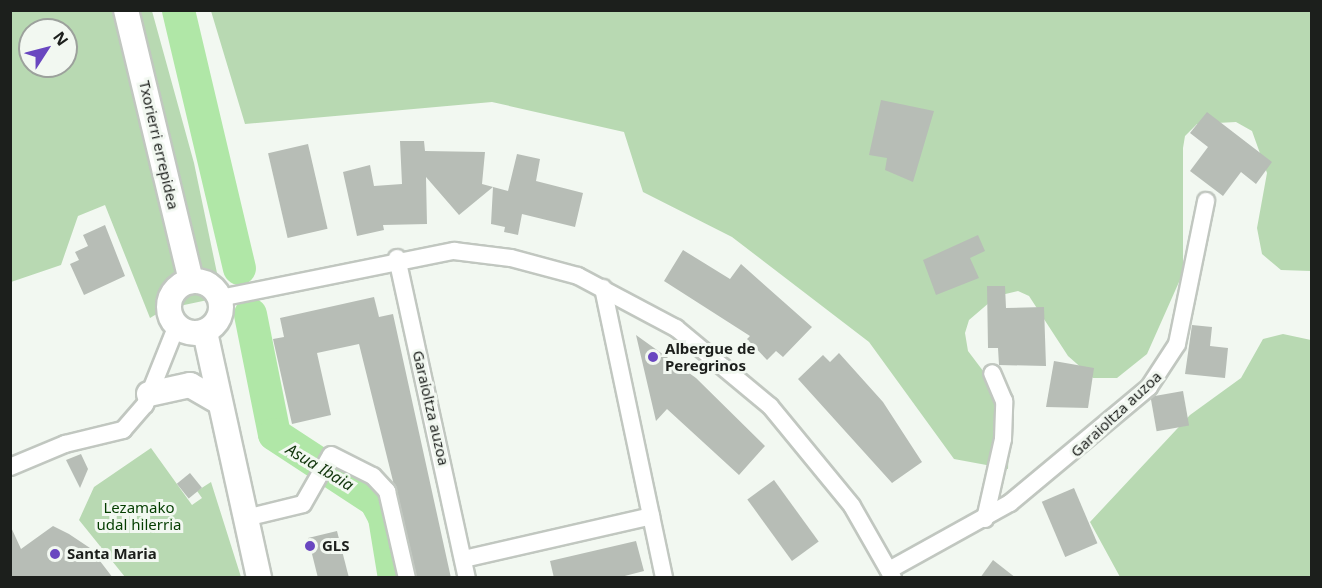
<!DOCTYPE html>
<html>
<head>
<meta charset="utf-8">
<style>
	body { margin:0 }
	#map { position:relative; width:1322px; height:588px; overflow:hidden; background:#f2f8f1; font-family:"Noto Sans",sans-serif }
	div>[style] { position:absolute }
	.green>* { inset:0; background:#b8d9b2 }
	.river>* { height:33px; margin:-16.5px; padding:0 16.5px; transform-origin:16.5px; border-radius:16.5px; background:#b0e7a7 }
	.building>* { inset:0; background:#b7bdb6; transform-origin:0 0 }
	.roads { filter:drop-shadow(2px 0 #c1c7c0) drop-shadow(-2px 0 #c1c7c0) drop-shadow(0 2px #c1c7c0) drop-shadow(0 -2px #c1c7c0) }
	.street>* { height:16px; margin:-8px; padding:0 8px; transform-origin:8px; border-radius:8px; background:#fff }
	.secondary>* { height:24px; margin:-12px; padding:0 12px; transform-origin:12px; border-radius:12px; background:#fff }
	.secondary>.ring { margin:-12px; padding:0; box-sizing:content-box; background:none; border:24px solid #fff; border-radius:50% }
	.dots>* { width:16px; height:16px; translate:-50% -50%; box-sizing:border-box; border:3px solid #f2f8f1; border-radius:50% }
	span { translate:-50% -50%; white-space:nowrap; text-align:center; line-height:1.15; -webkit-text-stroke:6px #f2f8f1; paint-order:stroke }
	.street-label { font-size:15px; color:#1c1f1c }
	.poi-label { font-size:15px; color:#1c1f1c; font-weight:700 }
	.left { translate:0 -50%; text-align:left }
	.park-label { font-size:15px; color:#043d00 }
	.water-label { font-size:16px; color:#10350b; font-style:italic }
	.frame { position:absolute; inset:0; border:12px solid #1c1f1c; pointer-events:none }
	.north { position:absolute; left:18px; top:18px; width:60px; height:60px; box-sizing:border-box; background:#f2f8f1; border:2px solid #9ca19c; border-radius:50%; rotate:54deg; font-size:16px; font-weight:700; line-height:24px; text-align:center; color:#1c1f1c }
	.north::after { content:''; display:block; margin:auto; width:21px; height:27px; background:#6947c0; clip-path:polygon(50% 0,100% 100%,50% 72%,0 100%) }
</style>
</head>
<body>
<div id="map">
	<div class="green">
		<div style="clip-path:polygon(evenodd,10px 11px,152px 11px,194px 163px,222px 297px,165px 309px,150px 318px,105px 205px,78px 216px,61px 265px,11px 282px,10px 11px,30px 30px,66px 30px,66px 66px,30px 66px,30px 30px)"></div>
		<div style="clip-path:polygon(211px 11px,1311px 11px,1311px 271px,1281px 270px,1262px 254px,1257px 228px,1267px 173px,1252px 131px,1236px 122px,1197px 124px,1185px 136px,1183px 148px,1183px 273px,1147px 354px,1117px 378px,1093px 378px,1068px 356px,1029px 296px,1018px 291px,997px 296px,969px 320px,965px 333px,968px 351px,1002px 396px,1010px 427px,1008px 469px,954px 459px,869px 342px,732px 237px,643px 192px,624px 132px,492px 102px,245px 124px)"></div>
		<div style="clip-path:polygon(1283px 334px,1311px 340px,1311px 577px,1120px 577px,1090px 522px,1190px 415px,1241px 378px,1263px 339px)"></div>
		<div style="clip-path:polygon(151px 448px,192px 505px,202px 498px,197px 491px,211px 482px,241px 577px,125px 577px,79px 520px,94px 487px)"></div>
	</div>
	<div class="river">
		<div style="left:178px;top:10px;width:265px;rotate:76.7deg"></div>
		<div style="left:250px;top:314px;width:122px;rotate:78.7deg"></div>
		<div style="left:274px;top:434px;width:121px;rotate:33.2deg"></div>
		<div style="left:375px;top:500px;width:19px;rotate:62deg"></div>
		<div style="left:384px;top:517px;width:62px;rotate:80.7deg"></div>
	</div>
	<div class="building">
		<div style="clip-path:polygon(881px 100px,934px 111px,913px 182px,885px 170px,887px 158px,869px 155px)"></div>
		<div style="clip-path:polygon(1207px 112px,1272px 162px,1256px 184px,1241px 172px,1223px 196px,1190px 171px,1208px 147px,1190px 133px)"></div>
		<div style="clip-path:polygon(400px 141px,424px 141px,425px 151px,485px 152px,482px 184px,508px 191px,517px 154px,540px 159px,536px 181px,583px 193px,575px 227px,522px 214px,518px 235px,504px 232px,505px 227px,491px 224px,493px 187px,459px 215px,426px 177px,427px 224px,383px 225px,384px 230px,357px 236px,343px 172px,370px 165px,374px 186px,402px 184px)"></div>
		<div style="left:308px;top:144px;width:87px;height:41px;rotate:77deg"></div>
		<div style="clip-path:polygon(105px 225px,125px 276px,84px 295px,70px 264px,79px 260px,75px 252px,88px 246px,83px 235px)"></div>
		<div style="clip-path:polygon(978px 235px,985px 251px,970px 258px,979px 278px,936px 295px,923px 260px)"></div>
		<div style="clip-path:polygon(683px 250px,730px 279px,741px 264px,812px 327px,783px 357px,776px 351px,767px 360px,747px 339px,750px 336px,664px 281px)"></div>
		<div style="clip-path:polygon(987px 286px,1005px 286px,1006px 308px,1044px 307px,1046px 366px,999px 365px,998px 348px,988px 348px)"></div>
		<div style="clip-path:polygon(374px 297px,379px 317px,393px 314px,451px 578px,417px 578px,359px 344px,317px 353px,331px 415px,292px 424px,273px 339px,284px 337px,280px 318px)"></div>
		<div style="clip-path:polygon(1192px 325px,1212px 327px,1210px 346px,1228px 348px,1225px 378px,1185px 374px)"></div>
		<div style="clip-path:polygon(636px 335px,696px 378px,765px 446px,739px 475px,667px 409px,656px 421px)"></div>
		<div style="clip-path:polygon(839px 353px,883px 402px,922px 462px,892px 483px,798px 379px,823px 355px,830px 362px)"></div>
		<div style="clip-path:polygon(1054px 361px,1094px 368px,1088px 408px,1046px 407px)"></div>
		<div style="left:1183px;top:391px;width:35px;height:33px;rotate:80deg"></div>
		<div style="clip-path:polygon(81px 454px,88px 469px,80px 488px,66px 460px)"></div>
		<div style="left:190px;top:473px;width:19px;height:17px;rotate:51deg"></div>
		<div style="left:774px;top:480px;width:76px;height:33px;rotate:54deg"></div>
		<div style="left:1074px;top:488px;width:60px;height:35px;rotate:67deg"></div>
		<div style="clip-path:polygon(10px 525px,21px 549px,53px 526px,69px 534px,90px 548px,113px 578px,10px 578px)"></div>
		<div style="clip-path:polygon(337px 531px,349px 578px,318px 578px,308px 538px)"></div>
		<div style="clip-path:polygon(636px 541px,644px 571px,617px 578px,554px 578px,550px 561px)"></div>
		<div style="clip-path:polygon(993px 560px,1016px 578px,980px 578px)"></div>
	</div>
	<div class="roads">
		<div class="street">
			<div style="left:397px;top:258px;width:328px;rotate:77.7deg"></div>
			<div style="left:603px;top:288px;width:296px;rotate:78.1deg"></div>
			<div style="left:220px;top:298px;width:239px;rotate:-11.4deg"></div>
			<div style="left:454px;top:251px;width:57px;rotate:7deg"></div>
			<div style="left:511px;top:258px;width:69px;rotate:15deg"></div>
			<div style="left:578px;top:276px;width:111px;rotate:28deg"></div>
			<div style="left:676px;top:328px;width:122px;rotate:39.7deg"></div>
			<div style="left:770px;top:406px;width:129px;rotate:50.6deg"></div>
			<div style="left:852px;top:506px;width:83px;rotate:60.3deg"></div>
			<div style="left:10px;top:467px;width:60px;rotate:-22.7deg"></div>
			<div style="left:65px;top:444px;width:60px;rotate:-13.6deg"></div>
			<div style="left:123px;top:430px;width:33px;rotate:-49deg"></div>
			<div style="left:145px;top:405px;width:86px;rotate:-68.2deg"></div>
			<div style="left:258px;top:515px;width:46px;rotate:-13.7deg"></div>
			<div style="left:303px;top:504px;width:56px;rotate:-60.3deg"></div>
			<div style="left:331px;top:455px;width:47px;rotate:26.6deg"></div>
			<div style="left:373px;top:476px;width:21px;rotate:47deg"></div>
			<div style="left:387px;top:491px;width:89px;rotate:77.1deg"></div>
			<div style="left:985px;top:519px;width:82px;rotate:-77.3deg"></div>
			<div style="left:1003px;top:439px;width:38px;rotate:-88deg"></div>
			<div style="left:1004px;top:401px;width:30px;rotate:-113deg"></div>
			<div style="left:464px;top:559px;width:192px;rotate:-12.9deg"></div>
			<div style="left:889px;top:570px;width:138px;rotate:-29deg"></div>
			<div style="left:1010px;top:503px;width:181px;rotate:-39.8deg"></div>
			<div style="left:1149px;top:387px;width:51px;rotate:-56.9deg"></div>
			<div style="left:1177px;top:344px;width:146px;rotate:-78.5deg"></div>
		</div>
		<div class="secondary">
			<div style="left:126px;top:10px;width:279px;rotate:76.5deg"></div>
			<div class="ring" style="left:169px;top:281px;width:28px;height:28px"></div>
			<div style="left:205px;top:332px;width:252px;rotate:77.6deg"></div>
			<div style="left:149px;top:394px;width:42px;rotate:-12.4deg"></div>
			<div style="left:190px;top:385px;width:34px;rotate:30deg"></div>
		</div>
	</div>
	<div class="dots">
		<div style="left:653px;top:357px;background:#6947c0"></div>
		<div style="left:310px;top:546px;background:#6947c0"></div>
		<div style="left:55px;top:554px;background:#6947c0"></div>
	</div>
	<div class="street-label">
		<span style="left:159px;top:145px;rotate:77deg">Txorierri errepidea</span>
		<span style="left:431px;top:408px;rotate:77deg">Garaioltza auzoa</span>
		<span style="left:1116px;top:414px;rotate:-43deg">Garaioltza auzoa</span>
	</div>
	<div class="poi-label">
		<span class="left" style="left:665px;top:357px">Albergue de<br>Peregrinos</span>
		<span class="left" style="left:322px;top:546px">GLS</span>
		<span class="left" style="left:67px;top:554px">Santa Maria</span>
	</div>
	<div class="park-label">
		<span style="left:139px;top:516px">Lezamako<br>udal hilerria</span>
	</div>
	<div class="water-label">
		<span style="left:320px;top:467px;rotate:31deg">Asua Ibaia</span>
	</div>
	<div class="frame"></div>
	<div class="north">N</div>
</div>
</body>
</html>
